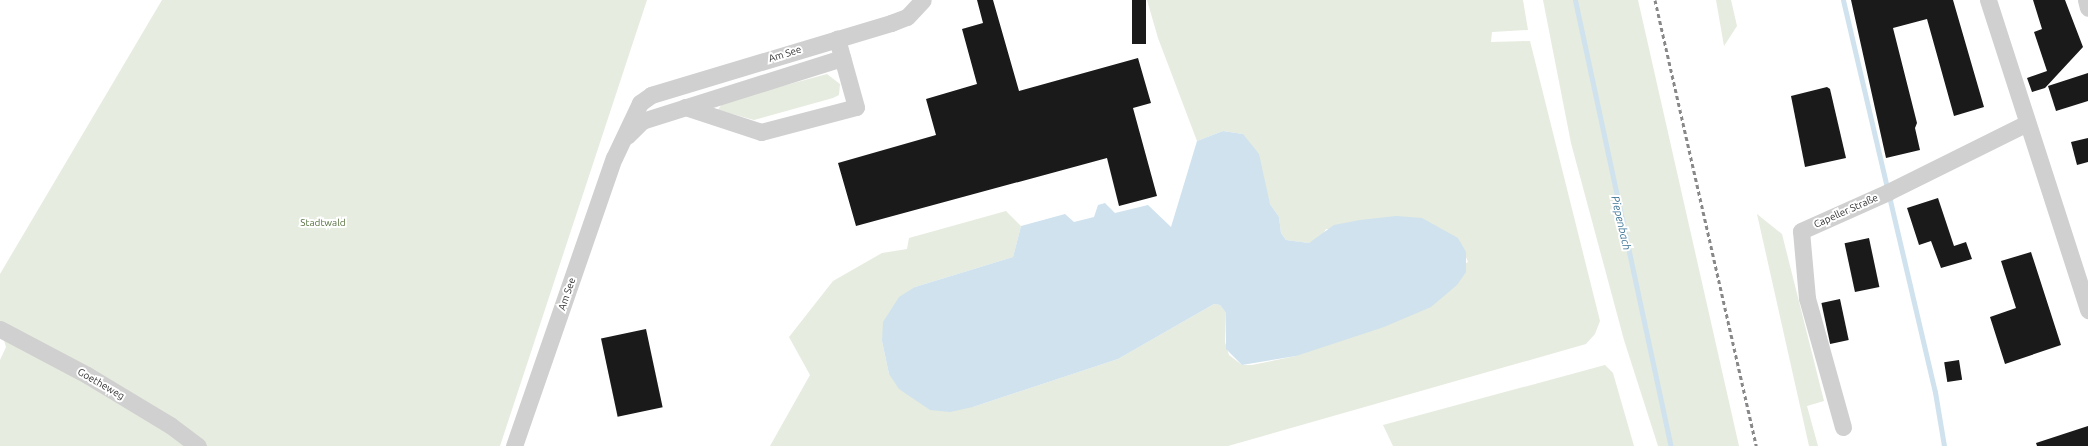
<!DOCTYPE html>
<html>
<head>
<meta charset="utf-8">
<style>
	body { margin:0 }
	#map { position:relative; width:2088px; height:446px; overflow:hidden; background:#fff; font-family:Ubuntu,sans-serif }
	div>[style] { position:absolute }
	.green>* { inset:0; background:#e6ecdf }
	.water>* { inset:0; background:#cfe2ee }
	.stream>* { height:5px; margin:-2.5px; padding:0 2.5px; transform-origin:2.5px; border-radius:2.5px; background:#cfe2ee }
	.building>* { inset:0; background:#1a1a1a; transform-origin:0 0 }
	.minor>* { height:17px; margin:-8.5px; padding:0 8.5px; transform-origin:8.5px; border-radius:8.5px; background:#d0d0d0 }
	.rail>* { height:3px; margin-top:-1.5px; transform-origin:0; background:repeating-linear-gradient(90deg,#888 0 4px,transparent 0 7px) }
	span { translate:-50% -50%; white-space:nowrap; text-align:center; line-height:1.15; -webkit-text-stroke:4px #fff; paint-order:stroke }
	.street-label { font-size:10px; color:#333 }
	.park-label { font-size:10px; color:#56703f }
	.water-label { font-size:11px; color:#3f7597; font-style:italic }
</style>
</head>
<body>
<div id="map">
	<div class="green">
		<div style="clip-path:polygon(162px 0,647px 0,500px 446px,0 446px,0 360px,6px 347px,0 327px,0 274px)"></div>
		<div style="clip-path:polygon(1147px 0,1523px 0,1528px 30px,1492px 32px,1491px 42px,1530px 41px,1600px 321px,1595px 334px,1586px 344px,1228px 446px,770px 446px,810px 375px,789px 337px,833px 281px,882px 253px,907px 249px,909px 238px,1006px 211px,1021px 226px,1013px 257px,915px 287px,882px 341px,889px 374px,973px 407px,1118px 359px,1214px 304px,1220px 305px,1226px 313px,1225px 342px,1229px 355px,1242px 365px,1252px 365px,1296px 356px,1468px 262px,1458px 238px,1326px 229px,1321px 237px,1309px 243px,1286px 240px,1281px 233px,1279px 217px,1270px 204px,1243px 134px,1223px 131px,1197px 141px,1158px 38px)"></div>
		<div style="clip-path:polygon(1543px 0,1638px 0,1739px 446px,1658px 446px,1624px 340px,1571px 143px)"></div>
		<div style="clip-path:polygon(1716px 0,1731px 0,1737px 26px,1724px 46px)"></div>
		<div style="clip-path:polygon(827px 74px,840px 84px,839px 95px,833px 98px,754px 120px,718px 110px,723px 102px)"></div>
		<div style="clip-path:polygon(1757px 214px,1782px 234px,1824px 401px,1807px 406px,1818px 446px,1809px 446px)"></div>
		<div style="clip-path:polygon(1605px 365px,1613px 373px,1634px 446px,1393px 446px,1383px 425px)"></div>
	</div>
	<div class="water">
		<div style="clip-path:polygon(1223px 131px,1243px 134px,1259px 154px,1270px 204px,1279px 217px,1281px 233px,1286px 240px,1309px 243px,1334px 225px,1360px 220px,1396px 216px,1422px 218px,1458px 238px,1466px 252px,1466px 272px,1457px 285px,1431px 307px,1384px 327px,1296px 356px,1242px 365px,1226px 349px,1226px 313px,1220px 305px,1214px 304px,1118px 359px,973px 407px,950px 412px,930px 410px,899px 389px,889px 374px,882px 341px,883px 322px,899px 297px,915px 287px,1013px 257px,1021px 226px,1065px 214px,1074px 222px,1094px 217px,1098px 205px,1105px 203px,1115px 213px,1148px 205px,1171px 227px,1197px 141px)"></div>
	</div>
	<div class="stream">
		<div style="left:1575px;top:0;width:456px;rotate:77.9deg"></div>
		<div style="left:1843px;top:0;width:403px;rotate:76.8deg"></div>
		<div style="left:1935px;top:392px;width:55px;rotate:80.5deg"></div>
	</div>
	<div class="building">
		<div style="clip-path:polygon(977px 0,993px 0,1019px 91px,1138px 58px,1151px 103px,1133px 108px,1157px 196px,1119px 206px,1107px 158px,856px 226px,838px 163px,936px 135px,926px 99px,977px 84px,962px 29px,983px 23px)"></div>
		<div style="left:1132px;top:0;width:14px;height:44px"></div>
		<div style="clip-path:polygon(1851px 0,1953px 0,1984px 107px,1954px 116px,1927px 19px,1893px 28px,1917px 123px,1915px 128px,1920px 150px,1886px 158px)"></div>
		<div style="clip-path:polygon(2033px 0,2065px 0,2083px 47px,2045px 88px,2032px 92px,2027px 78px,2047px 71px,2034px 32px,2042px 29px)"></div>
		<div style="clip-path:polygon(2088px 73px,2088px 101px,2056px 111px,2048px 86px)"></div>
		<div style="clip-path:polygon(1827px 87px,1830px 89px,1846px 158px,1805px 167px,1791px 96px)"></div>
		<div style="clip-path:polygon(2088px 138px,2088px 162px,2077px 165px,2071px 142px)"></div>
		<div style="clip-path:polygon(1938px 198px,1954px 246px,1966px 242px,1972px 259px,1941px 268px,1931px 241px,1919px 245px,1907px 208px)"></div>
		<div style="left:1869px;top:238px;width:50px;height:25px;rotate:78deg"></div>
		<div style="clip-path:polygon(2031px 252px,2061px 345px,2005px 364px,1990px 317px,2016px 308px,2001px 261px)"></div>
		<div style="left:1840px;top:299px;width:42px;height:19px;rotate:78deg"></div>
		<div style="left:646px;top:329px;width:80px;height:46px;rotate:78deg"></div>
		<div style="left:1959px;top:360px;width:20px;height:15px;rotate:81deg"></div>
		<div style="clip-path:polygon(2088px 426px,2088px 446px,2037px 446px,2036px 443px)"></div>
	</div>
	<div class="minor">
		<div style="left:1988px;top:0;width:326px;rotate:72.1deg"></div>
		<div style="left:2086px;top:0;width:8px;rotate:76deg"></div>
		<div style="left:685px;top:107px;width:80px;rotate:18.2deg"></div>
		<div style="left:761px;top:132px;width:98px;rotate:-14.7deg"></div>
		<div style="left:856px;top:107px;width:71px;rotate:-105.6deg"></div>
		<div style="left:627px;top:136px;width:21px;rotate:-45deg"></div>
		<div style="left:642px;top:121px;width:210px;rotate:-17.5deg"></div>
		<div style="left:0;top:329px;width:98px;rotate:27.9deg"></div>
		<div style="left:87px;top:375px;width:97px;rotate:31.1deg"></div>
		<div style="left:170px;top:425px;width:35px;rotate:37deg"></div>
		<div style="left:1843px;top:427px;width:134px;rotate:-105.6deg"></div>
		<div style="left:1807px;top:298px;width:67px;rotate:-95.1deg"></div>
		<div style="left:1801px;top:231px;width:95px;rotate:-24.1deg"></div>
		<div style="left:1888px;top:192px;width:155px;rotate:-26.4deg"></div>
		<div style="left:514px;top:446px;width:305px;rotate:-70.9deg"></div>
		<div style="left:614px;top:158px;width:61px;rotate:-64.7deg"></div>
		<div style="left:640px;top:103px;width:14px;rotate:-36deg"></div>
		<div style="left:651px;top:95px;width:251px;rotate:-16.7deg"></div>
		<div style="left:891px;top:23px;width:17px;rotate:-21deg"></div>
		<div style="left:907px;top:17px;width:23px;rotate:-47deg"></div>
	</div>
	<div class="rail">
		<div style="left:1655px;top:0;width:457px;rotate:77.2deg"></div>
	</div>
	<div class="street-label">
		<span style="left:785px;top:54px;rotate:-17deg">Am See</span>
		<span style="left:1846px;top:211px;rotate:-24deg">Capeller Straße</span>
		<span style="left:567px;top:294px;rotate:-71deg">Am See</span>
		<span style="left:101px;top:384px;rotate:30deg">Goetheweg</span>
	</div>
	<div class="park-label">
		<span style="left:323px;top:223px">Stadtwald</span>
	</div>
	<div class="water-label">
		<span style="left:1621px;top:223px;rotate:77deg">Piepenbach</span>
	</div>
</div>
</body>
</html>
